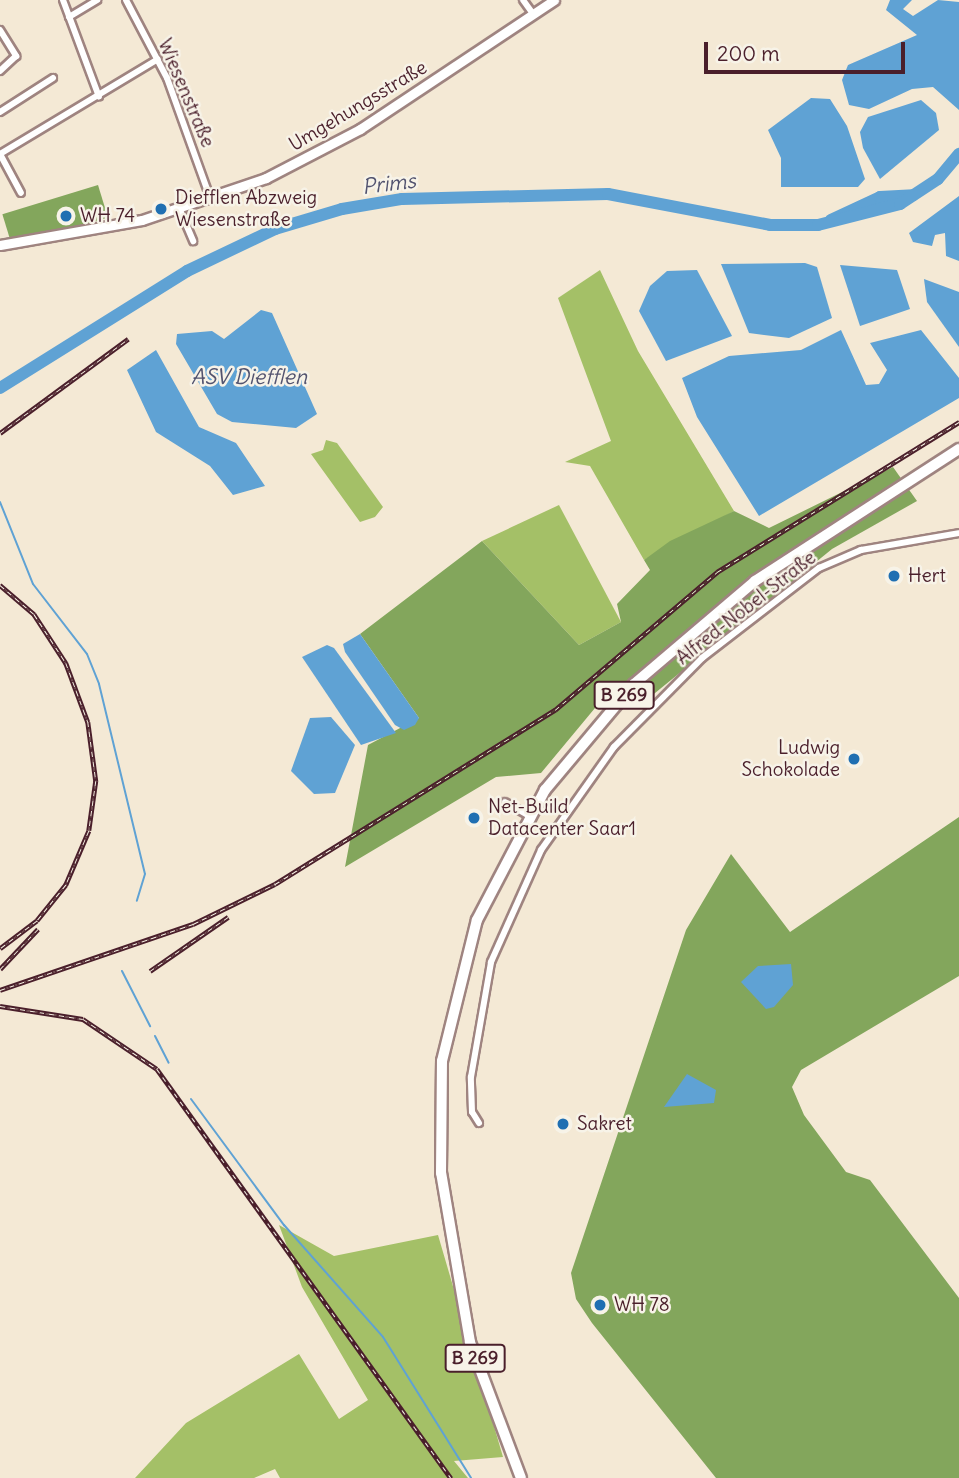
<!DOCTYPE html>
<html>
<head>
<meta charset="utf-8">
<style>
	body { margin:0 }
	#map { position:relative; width:959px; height:1478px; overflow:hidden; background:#f4e9d5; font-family:Delius,sans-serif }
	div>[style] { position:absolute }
	.green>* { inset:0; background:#a4c067 }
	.forest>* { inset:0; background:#83a65c; transform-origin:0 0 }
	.water>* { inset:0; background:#5fa2d4 }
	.stream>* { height:2px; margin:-1px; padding:0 1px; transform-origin:1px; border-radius:1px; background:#5fa2d4 }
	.river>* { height:12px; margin:-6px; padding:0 6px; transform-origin:6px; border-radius:6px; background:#5fa2d4 }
	.roads { filter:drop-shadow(2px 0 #9f8480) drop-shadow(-2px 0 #9f8480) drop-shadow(0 2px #9f8480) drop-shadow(0 -2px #9f8480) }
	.street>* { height:6px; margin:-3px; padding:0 3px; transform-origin:3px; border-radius:3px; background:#fff }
	.secondary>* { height:9px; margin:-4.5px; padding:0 4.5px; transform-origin:4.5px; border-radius:4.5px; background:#fff }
	.primary>* { height:10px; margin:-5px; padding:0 5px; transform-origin:5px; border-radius:5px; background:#fff }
	.rail>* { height:4.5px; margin-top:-2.25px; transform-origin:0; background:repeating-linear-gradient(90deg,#f7f3e8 0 5px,#4a1f2b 0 10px); box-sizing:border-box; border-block:2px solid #4a1f2b }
	.dots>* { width:19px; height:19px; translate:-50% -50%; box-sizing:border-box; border:4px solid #f7f3e8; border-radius:50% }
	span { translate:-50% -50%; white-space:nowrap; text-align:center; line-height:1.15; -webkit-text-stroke:5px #f7f3e8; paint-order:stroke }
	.shield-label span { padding:2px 5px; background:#f7f3e8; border:2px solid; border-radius:5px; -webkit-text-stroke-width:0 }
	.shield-label { font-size:18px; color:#4a1f2b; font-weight:700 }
	.street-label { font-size:19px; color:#4a1f2b }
	.poi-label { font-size:19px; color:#4a1f2b }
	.left { translate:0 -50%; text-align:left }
	.right { translate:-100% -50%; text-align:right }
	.water-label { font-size:21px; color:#52536f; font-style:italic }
	.scale { position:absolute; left:704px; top:42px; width:201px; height:32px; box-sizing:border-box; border:4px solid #4a1f2b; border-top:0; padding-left:9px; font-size:21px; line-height:24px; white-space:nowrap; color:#4a1f2b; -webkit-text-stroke:5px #f7f3e8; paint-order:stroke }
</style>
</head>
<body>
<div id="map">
	<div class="green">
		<div style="clip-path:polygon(600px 270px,638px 351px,734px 511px,644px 560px,590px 466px,565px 462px,611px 441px,558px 298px)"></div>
		<div style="clip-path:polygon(326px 440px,337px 443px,383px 507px,375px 517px,360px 522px,311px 454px,323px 450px)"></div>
		<div style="clip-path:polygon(559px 505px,621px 622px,579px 645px,482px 541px)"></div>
		<div style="clip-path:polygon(279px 1225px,334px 1256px,438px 1235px,503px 1457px,454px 1461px,468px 1478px,280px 1478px,275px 1469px,254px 1478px,135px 1478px,186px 1423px,299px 1354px,339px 1419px,368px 1400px,302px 1287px)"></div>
	</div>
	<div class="forest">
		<div style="left:98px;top:185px;width:34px;height:100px;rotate:73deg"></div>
		<div style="clip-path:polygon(893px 467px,917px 501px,832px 549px,644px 702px,639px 691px,595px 708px,541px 773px,496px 777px,345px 867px,368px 745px,419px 718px,360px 634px,482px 541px,579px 645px,621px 622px,617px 604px,650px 570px,644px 560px,670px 541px,734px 511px,769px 528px)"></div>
		<div style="clip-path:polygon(959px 817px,959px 976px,801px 1070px,792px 1087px,804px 1115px,846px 1172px,870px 1180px,959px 1298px,959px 1478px,716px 1478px,592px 1323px,576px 1299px,571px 1273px,686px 930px,731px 854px,790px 932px)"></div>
	</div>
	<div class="water">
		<div style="clip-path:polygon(890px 0,912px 0,903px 9px,913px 16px,938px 0,959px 2px,959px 110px,933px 87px,912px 89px,869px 109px,849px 105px,842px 80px,848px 65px,917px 35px,886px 10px)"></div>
		<div style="clip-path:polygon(811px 98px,830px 99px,847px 126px,865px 179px,858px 187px,781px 187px,781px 158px,768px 130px)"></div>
		<div style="clip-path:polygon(921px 100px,936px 113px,939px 130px,880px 179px,863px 148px,860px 132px,868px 117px)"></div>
		<div style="clip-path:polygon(959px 196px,959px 261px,946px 256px,945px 233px,935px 235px,932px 246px,913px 242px,909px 233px)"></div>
		<div style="clip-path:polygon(805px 263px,817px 267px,832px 318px,789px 338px,749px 333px,721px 264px)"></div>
		<div style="clip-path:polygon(840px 265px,897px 270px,910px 309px,860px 326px)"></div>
		<div style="clip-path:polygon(697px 270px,732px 336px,666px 361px,639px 311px,650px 286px,667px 271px)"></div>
		<div style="clip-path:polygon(924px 279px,959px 292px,959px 347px,927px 302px)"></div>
		<div style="clip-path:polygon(261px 310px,272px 313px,317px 414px,296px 428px,232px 422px,217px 414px,176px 344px,177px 334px,212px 331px,224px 339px)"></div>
		<div style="clip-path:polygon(841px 330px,866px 385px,879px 384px,887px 370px,870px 343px,921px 330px,959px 378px,959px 398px,759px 516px,697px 417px,682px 378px,729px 356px,801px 350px)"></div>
		<div style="clip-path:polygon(156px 350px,199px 427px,236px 443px,265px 486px,233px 495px,210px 466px,156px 432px,127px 370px)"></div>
		<div style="clip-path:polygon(360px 634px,419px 718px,415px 725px,404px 730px,395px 725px,345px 652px,343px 644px)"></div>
		<div style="clip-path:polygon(327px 645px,334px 648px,396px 733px,361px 745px,302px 657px)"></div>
		<div style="clip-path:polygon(331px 717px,355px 745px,335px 793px,314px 794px,291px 771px,310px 718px)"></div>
		<div style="clip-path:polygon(791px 964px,793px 985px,774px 1007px,766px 1009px,741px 982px,758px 966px)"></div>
		<div style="clip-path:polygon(687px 1074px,716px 1090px,714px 1103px,664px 1107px)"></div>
	</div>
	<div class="stream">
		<div style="left:0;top:502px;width:88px;rotate:68.1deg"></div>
		<div style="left:33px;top:584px;width:88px;rotate:52.4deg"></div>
		<div style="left:87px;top:654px;width:32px;rotate:68deg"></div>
		<div style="left:99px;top:684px;width:195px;rotate:76.4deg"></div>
		<div style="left:145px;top:874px;width:28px;rotate:107deg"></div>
		<div style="left:122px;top:971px;width:62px;rotate:63deg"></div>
		<div style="left:155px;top:1036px;width:30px;rotate:63deg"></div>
		<div style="left:191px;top:1099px;width:157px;rotate:53.6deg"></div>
		<div style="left:284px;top:1225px;width:149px;rotate:48.5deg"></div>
		<div style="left:383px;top:1337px;width:166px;rotate:58deg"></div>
	</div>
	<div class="river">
		<div style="left:831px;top:220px;width:54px;rotate:-25.1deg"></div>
		<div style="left:880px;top:197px;width:33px;rotate:-3deg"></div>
		<div style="left:0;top:388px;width:221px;rotate:-32deg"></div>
		<div style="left:187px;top:271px;width:98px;rotate:-25.5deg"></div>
		<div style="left:275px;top:229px;width:70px;rotate:-16.6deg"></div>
		<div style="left:342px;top:209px;width:61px;rotate:-9.5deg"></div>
		<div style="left:402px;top:199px;width:206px;rotate:-1.4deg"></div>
		<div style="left:608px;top:194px;width:165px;rotate:10.8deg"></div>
		<div style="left:770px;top:225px;width:48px"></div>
		<div style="left:818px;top:225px;width:85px;rotate:-14.4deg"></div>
		<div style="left:900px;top:204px;width:45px;rotate:-33.3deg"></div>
		<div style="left:938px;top:179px;width:33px;rotate:-50deg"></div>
	</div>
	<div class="roads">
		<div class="street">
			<div style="left:63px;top:0;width:103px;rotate:69.6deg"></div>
			<div style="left:126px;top:0;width:88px;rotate:62.3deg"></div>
			<div style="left:167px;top:78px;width:130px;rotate:70.2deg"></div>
			<div style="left:523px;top:0;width:17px;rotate:54deg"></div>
			<div style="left:69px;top:17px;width:33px;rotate:-31deg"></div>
			<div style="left:0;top:30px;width:31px;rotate:58deg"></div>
			<div style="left:16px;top:56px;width:22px;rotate:137deg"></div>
			<div style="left:0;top:112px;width:63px;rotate:-32.7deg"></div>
			<div style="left:0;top:154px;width:184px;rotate:-31deg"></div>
			<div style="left:0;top:154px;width:44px;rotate:61.7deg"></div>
			<div style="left:180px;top:210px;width:34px;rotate:67deg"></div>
			<div style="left:505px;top:802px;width:28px;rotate:30deg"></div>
			<div style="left:479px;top:1123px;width:13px;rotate:-122deg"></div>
			<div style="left:472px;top:1112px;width:35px;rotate:-92deg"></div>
			<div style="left:471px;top:1077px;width:117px;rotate:-80.1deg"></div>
			<div style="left:491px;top:962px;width:123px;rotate:-65.9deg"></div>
			<div style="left:541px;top:850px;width:126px;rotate:-54.7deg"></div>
			<div style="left:614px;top:747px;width:125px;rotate:-45.3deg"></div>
			<div style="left:702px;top:658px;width:148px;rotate:-37.6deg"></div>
			<div style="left:819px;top:568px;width:46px;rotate:-23.2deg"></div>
			<div style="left:861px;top:550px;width:99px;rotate:-9.8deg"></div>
		</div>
		<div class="secondary">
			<div style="left:0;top:245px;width:144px;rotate:-10deg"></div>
			<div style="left:142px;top:220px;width:131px;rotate:-18.7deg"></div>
			<div style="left:266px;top:178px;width:106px;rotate:-27.5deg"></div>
			<div style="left:360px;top:129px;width:233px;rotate:-33.6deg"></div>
		</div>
		<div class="primary">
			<div style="left:521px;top:1478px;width:145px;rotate:-110.6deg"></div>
			<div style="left:470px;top:1342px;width:171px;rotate:-99.7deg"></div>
			<div style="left:441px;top:1173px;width:112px;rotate:-89.5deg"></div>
			<div style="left:442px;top:1061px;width:145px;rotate:-76.1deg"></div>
			<div style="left:477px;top:920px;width:147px;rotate:-62.4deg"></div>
			<div style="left:545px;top:790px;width:138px;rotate:-50deg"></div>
			<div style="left:634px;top:684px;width:159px;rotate:-40.4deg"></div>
			<div style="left:755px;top:581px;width:243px;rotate:-32.9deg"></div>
		</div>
	</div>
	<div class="rail">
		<div style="left:0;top:433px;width:159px;rotate:-36.3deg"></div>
		<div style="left:0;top:585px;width:45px;rotate:40.5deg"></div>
		<div style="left:34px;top:614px;width:59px;rotate:56.9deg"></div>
		<div style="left:66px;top:663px;width:63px;rotate:69.6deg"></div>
		<div style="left:88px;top:722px;width:60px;rotate:82.3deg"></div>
		<div style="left:96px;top:781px;width:50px;rotate:98deg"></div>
		<div style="left:89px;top:831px;width:59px;rotate:113.1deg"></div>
		<div style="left:66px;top:885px;width:46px;rotate:128.9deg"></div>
		<div style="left:37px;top:921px;width:46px;rotate:142.9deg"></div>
		<div style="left:0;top:969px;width:55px;rotate:-46.5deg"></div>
		<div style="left:150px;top:971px;width:95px;rotate:-34.7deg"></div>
		<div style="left:0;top:990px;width:204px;rotate:-18.9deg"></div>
		<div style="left:193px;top:924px;width:91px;rotate:-26deg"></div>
		<div style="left:275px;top:884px;width:330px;rotate:-31.9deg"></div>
		<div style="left:555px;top:710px;width:213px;rotate:-40.4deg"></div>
		<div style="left:717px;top:572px;width:285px;rotate:-31.8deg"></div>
		<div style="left:0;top:1006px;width:84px;rotate:8.9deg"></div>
		<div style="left:83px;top:1019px;width:89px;rotate:34deg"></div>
		<div style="left:157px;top:1069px;width:504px;rotate:54.29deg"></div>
	</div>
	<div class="dots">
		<div style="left:161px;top:209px;background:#1f6fb2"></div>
		<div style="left:66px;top:216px;background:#1f6fb2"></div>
		<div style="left:894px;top:576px;background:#1f6fb2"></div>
		<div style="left:854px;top:759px;background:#1f6fb2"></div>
		<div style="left:474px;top:818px;background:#1f6fb2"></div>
		<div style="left:563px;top:1124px;background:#1f6fb2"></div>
		<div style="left:600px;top:1305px;background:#1f6fb2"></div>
	</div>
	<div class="shield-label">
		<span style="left:624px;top:695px">B 269</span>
		<span style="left:475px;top:1358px">B 269</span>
	</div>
	<div class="street-label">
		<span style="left:186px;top:93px;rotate:67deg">Wiesenstraße</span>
		<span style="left:358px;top:106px;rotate:-31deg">Umgehungsstraße</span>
		<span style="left:746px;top:608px;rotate:-38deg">Alfred-Nobel-Straße</span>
	</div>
	<div class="poi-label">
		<span class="left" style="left:175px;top:209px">Diefflen Abzweig<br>Wiesenstraße</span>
		<span class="left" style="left:80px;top:216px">WH 74</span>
		<span class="left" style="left:908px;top:576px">Hert</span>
		<span class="right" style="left:840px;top:759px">Ludwig<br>Schokolade</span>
		<span class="left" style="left:488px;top:818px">Net-Build<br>Datacenter Saar1</span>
		<span class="left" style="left:577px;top:1124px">Sakret</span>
		<span class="left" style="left:614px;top:1305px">WH 78</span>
	</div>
	<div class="water-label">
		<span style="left:389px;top:184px;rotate:-7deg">Prims</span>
		<span style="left:249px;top:377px">ASV Diefflen</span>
	</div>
	<div class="scale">200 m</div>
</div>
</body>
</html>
